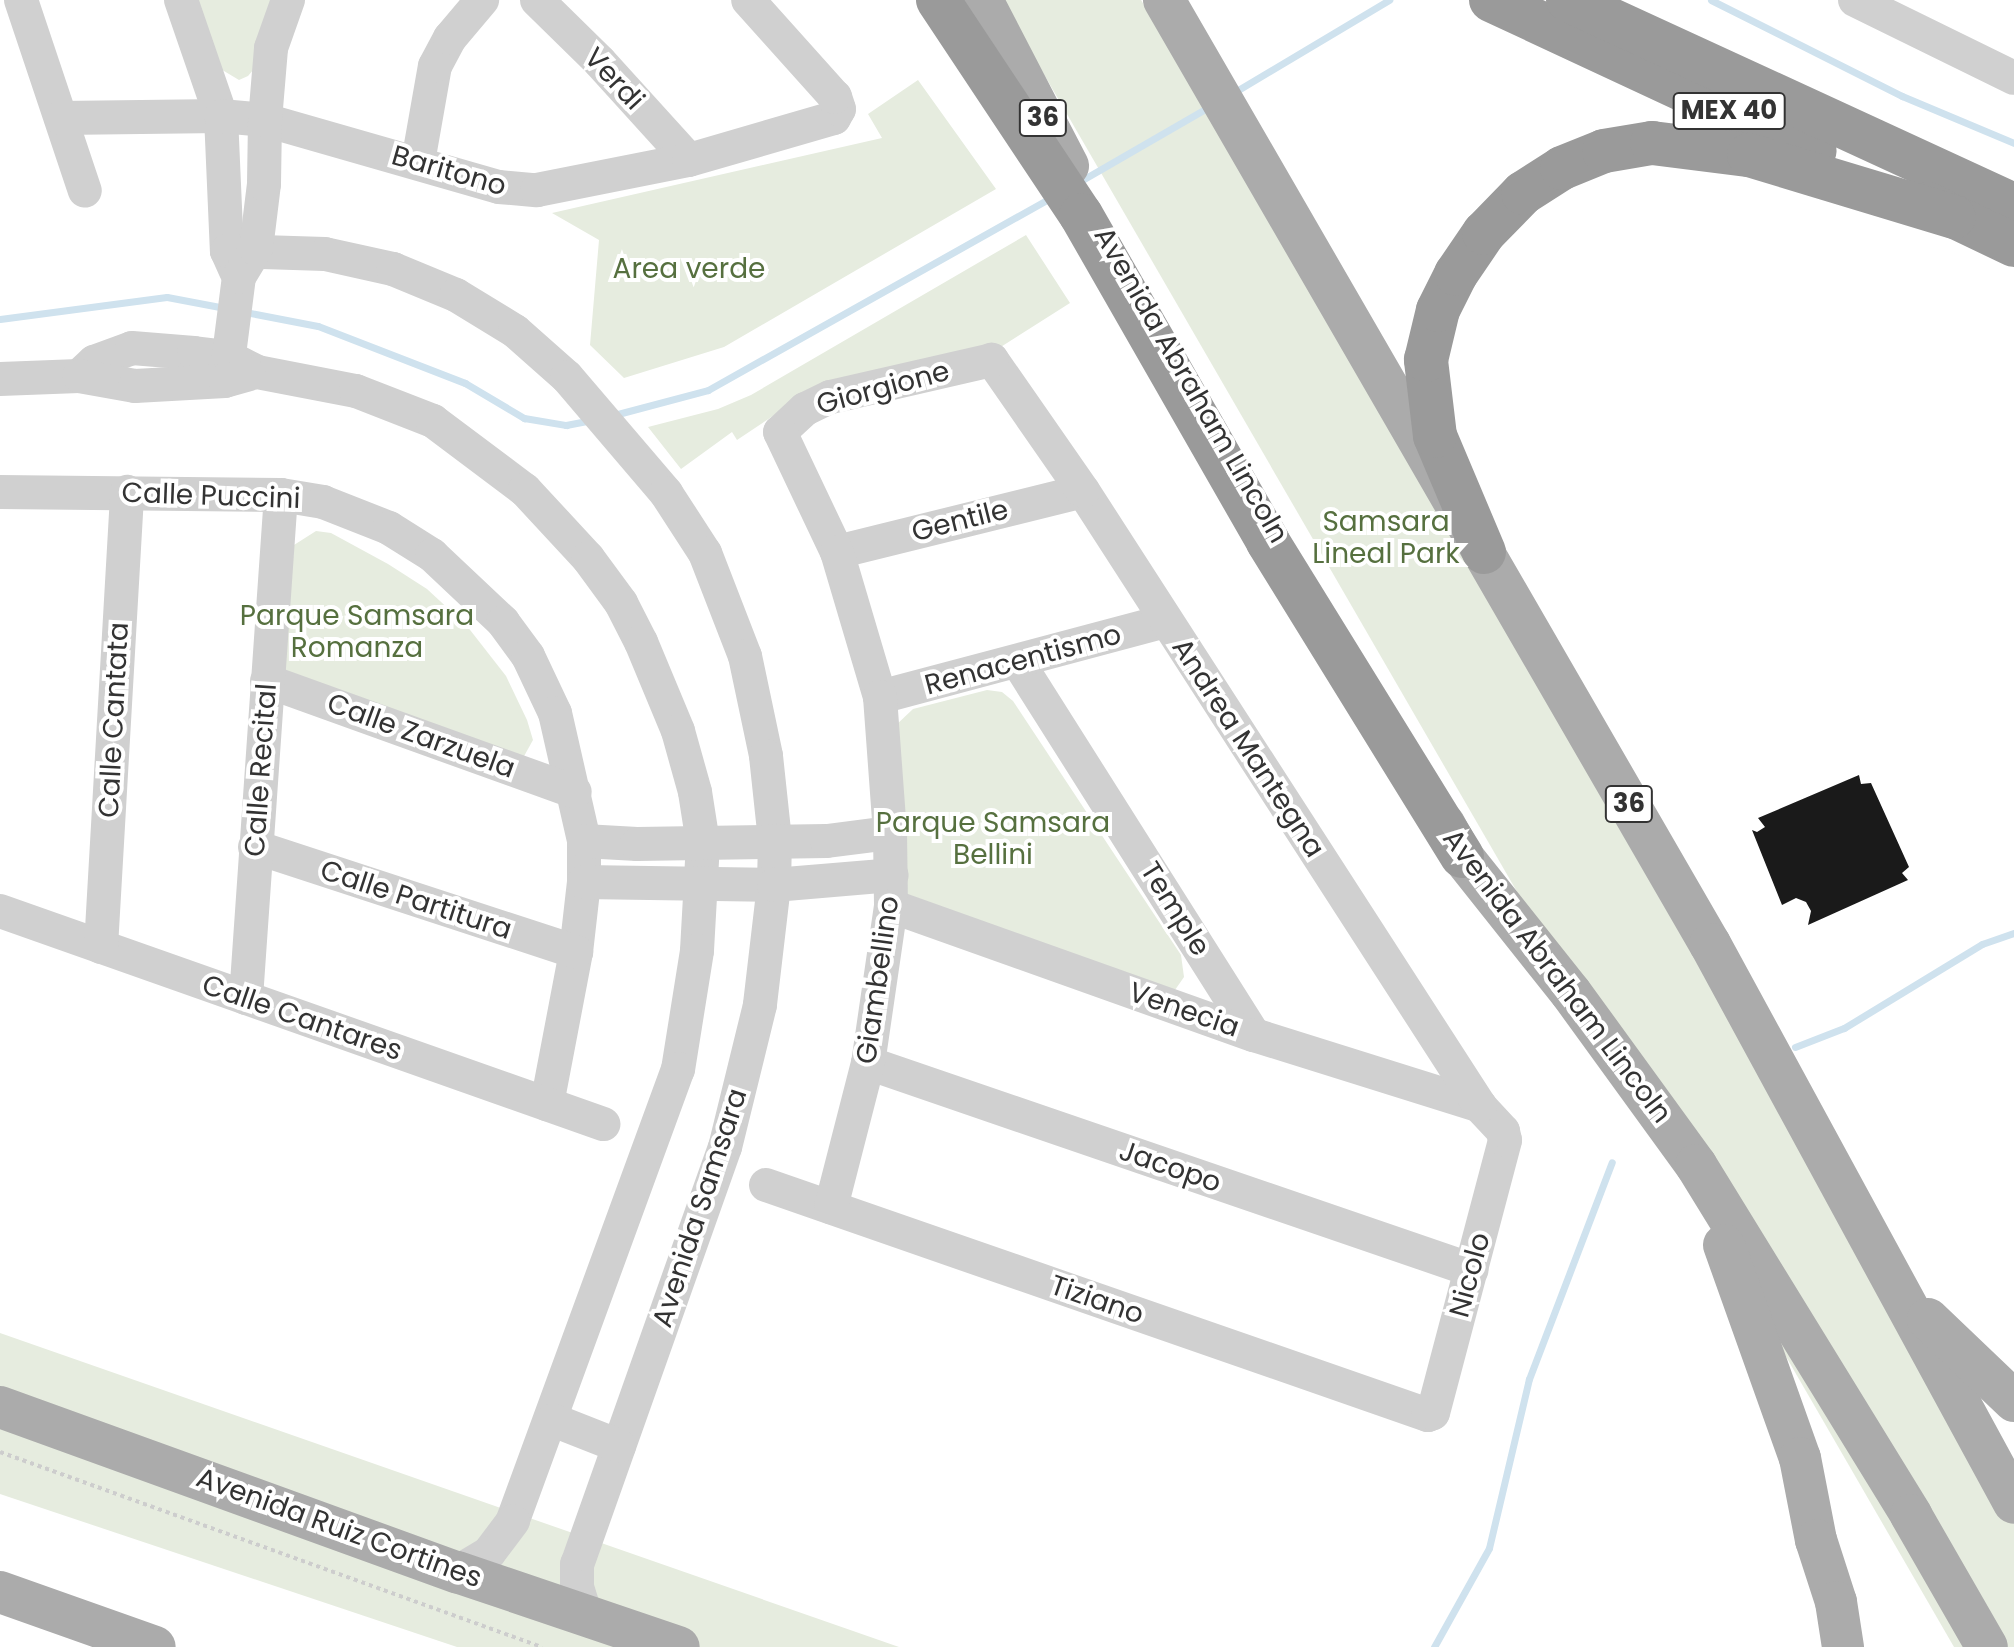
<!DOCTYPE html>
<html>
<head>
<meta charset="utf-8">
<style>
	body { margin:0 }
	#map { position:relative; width:2014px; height:1647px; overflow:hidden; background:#fff; font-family:Poppins,sans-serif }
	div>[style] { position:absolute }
	.green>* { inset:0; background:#e6ecdf }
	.stream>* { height:7px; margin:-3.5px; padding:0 3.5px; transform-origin:3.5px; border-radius:3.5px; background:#cfe2ee }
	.building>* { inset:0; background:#1a1a1a }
	.path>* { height:4px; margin-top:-2px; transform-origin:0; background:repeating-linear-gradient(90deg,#cdcdcd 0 4px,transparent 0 8px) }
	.minor>* { height:34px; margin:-17px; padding:0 17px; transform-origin:17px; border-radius:17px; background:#d0d0d0 }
	.major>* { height:42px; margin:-21px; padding:0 21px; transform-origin:21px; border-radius:21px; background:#ababab }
	.highway>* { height:44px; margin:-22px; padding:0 22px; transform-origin:22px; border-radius:22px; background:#9a9a9a }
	span { translate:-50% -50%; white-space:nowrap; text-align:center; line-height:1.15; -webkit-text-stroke:8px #fff; paint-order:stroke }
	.shield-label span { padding:2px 6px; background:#fff; border:2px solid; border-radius:6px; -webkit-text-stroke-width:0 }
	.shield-label { font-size:26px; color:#333; font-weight:700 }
	.street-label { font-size:28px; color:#333 }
	.park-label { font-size:28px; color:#56703f }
</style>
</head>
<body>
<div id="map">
	<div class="green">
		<div style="clip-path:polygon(197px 0,274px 0,254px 69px,248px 76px,239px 80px,219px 68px)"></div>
		<div style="clip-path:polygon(1001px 0,1141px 0,1444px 508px,2014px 1524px,2014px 1647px,1954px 1647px)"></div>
		<div style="clip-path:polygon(918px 80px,996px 189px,724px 347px,624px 378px,590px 345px,599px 240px,552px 213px,882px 138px,868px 114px)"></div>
		<div style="clip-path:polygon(1026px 235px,1070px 303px,996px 350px,785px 408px,737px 440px,732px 432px,681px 469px,648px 427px,718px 409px,751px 395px)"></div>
		<div style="clip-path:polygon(316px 531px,331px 533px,388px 564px,427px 589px,467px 626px,506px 676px,527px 720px,533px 740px,523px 758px,284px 676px,294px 545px)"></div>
		<div style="clip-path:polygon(987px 690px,1002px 692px,1013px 701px,1181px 955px,1184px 977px,1175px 990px,908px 901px,895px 726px,913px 709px)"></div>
		<div style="clip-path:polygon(0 1333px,899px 1647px,457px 1647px,0 1494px)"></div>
	</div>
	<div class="stream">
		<div style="left:1711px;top:0;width:214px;rotate:26.7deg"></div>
		<div style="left:1902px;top:96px;width:121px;rotate:22.8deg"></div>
		<div style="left:1233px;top:93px;width:182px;rotate:-30.8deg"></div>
		<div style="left:1077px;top:183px;width:156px;rotate:-30deg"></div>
		<div style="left:245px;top:312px;width:74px;rotate:10.9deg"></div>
		<div style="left:318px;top:326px;width:158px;rotate:21.2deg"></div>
		<div style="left:465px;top:383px;width:69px;rotate:30.7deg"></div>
		<div style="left:524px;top:418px;width:43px;rotate:9.5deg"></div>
		<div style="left:566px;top:425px;width:25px;rotate:-11deg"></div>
		<div style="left:0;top:319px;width:168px;rotate:-7.5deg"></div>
		<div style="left:167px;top:297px;width:59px;rotate:10.7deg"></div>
		<div style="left:614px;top:415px;width:97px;rotate:-14.9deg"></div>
		<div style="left:708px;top:390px;width:394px;rotate:-29.3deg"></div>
		<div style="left:1795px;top:1047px;width:53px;rotate:-21.2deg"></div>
		<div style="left:1844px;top:1028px;width:162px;rotate:-31.3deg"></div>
		<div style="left:1982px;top:944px;width:34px;rotate:-19deg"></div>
		<div style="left:1434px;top:1647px;width:113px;rotate:-60.9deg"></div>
		<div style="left:1489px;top:1548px;width:174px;rotate:-76.7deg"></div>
		<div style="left:1529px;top:1379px;width:232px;rotate:-69.1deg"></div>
	</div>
	<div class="building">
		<div style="clip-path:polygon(1859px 775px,1861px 784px,1871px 783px,1909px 867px,1902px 873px,1908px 880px,1808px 925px,1811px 911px,1806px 902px,1796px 898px,1782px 905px,1752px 830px,1757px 832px,1765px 827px,1758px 818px)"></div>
	</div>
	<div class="path">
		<div style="left:0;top:1452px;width:576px;rotate:19.79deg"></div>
	</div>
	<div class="minor">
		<div style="left:21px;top:0;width:201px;rotate:71.5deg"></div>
		<div style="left:181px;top:0;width:123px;rotate:71deg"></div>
		<div style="left:221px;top:116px;width:135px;rotate:87.5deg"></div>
		<div style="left:227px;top:251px;width:22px;rotate:66deg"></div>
		<div style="left:537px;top:0;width:88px;rotate:44.5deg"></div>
		<div style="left:600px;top:62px;width:132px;rotate:47.8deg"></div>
		<div style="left:1855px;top:0;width:177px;rotate:26.1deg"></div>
		<div style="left:61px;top:118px;width:160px;rotate:-0.7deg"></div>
		<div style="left:221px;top:116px;width:44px;rotate:5.2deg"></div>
		<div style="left:265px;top:120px;width:243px;rotate:16deg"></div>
		<div style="left:499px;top:187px;width:38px;rotate:5deg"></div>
		<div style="left:537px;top:190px;width:155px;rotate:-11.2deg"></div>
		<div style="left:689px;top:160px;width:151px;rotate:-16.2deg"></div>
		<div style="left:834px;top:118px;width:10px;rotate:-61deg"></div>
		<div style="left:839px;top:109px;width:13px;rotate:-108deg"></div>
		<div style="left:835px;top:97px;width:130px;rotate:-131.9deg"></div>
		<div style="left:418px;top:162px;width:97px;rotate:-80deg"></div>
		<div style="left:435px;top:66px;width:32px;rotate:-62deg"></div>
		<div style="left:450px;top:38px;width:50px;rotate:-49.9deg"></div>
		<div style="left:227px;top:251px;width:98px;rotate:1.8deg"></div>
		<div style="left:325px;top:254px;width:70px;rotate:12.4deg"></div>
		<div style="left:393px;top:269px;width:68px;rotate:22.4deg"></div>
		<div style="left:456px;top:295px;width:69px;rotate:31.4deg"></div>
		<div style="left:515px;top:331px;width:69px;rotate:41.5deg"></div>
		<div style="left:567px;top:377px;width:153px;rotate:49.5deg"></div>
		<div style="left:666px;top:493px;width:72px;rotate:57deg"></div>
		<div style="left:705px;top:553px;width:110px;rotate:68.8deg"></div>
		<div style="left:745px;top:656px;width:102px;rotate:78.1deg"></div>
		<div style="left:766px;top:756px;width:84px;rotate:83.9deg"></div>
		<div style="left:775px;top:840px;width:45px;rotate:91.3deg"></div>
		<div style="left:774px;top:885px;width:121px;rotate:96.7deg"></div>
		<div style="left:760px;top:1005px;width:146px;rotate:103.8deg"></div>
		<div style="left:725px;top:1147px;width:442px;rotate:109.5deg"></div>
		<div style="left:577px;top:1564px;width:23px;rotate:90deg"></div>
		<div style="left:577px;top:1587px;width:28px;rotate:73deg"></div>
		<div style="left:79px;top:376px;width:21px;rotate:-43deg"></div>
		<div style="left:94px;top:362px;width:40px;rotate:-20.2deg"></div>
		<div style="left:132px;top:348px;width:62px;rotate:4.6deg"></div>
		<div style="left:194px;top:353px;width:34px;rotate:7deg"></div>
		<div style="left:228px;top:357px;width:33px;rotate:27deg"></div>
		<div style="left:257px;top:372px;width:101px;rotate:10.9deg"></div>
		<div style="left:356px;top:391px;width:83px;rotate:21.3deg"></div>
		<div style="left:433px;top:421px;width:115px;rotate:36.9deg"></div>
		<div style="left:525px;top:490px;width:93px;rotate:47.2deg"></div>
		<div style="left:588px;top:558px;width:56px;rotate:53.7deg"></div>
		<div style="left:621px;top:603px;width:44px;rotate:62.9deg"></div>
		<div style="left:641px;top:642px;width:96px;rotate:67.4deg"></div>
		<div style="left:678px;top:731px;width:63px;rotate:74.4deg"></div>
		<div style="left:695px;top:792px;width:52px;rotate:81.1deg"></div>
		<div style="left:703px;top:843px;width:108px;rotate:93.2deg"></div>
		<div style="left:697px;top:951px;width:120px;rotate:99.1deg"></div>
		<div style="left:678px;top:1069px;width:481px;rotate:110.1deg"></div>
		<div style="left:513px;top:1521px;width:40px;rotate:127deg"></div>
		<div style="left:489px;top:1553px;width:37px;rotate:149deg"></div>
		<div style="left:226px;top:378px;width:102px;rotate:-82.7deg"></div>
		<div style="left:239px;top:277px;width:33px;rotate:-59deg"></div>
		<div style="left:256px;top:249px;width:65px;rotate:-83deg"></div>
		<div style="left:264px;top:184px;width:64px;rotate:-89.1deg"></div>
		<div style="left:265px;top:120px;width:72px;rotate:-85.2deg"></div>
		<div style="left:271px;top:48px;width:51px;rotate:-70.5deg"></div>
		<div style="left:0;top:379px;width:79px;rotate:-2.2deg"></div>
		<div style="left:79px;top:376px;width:57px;rotate:10.1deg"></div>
		<div style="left:135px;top:386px;width:90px;rotate:-3.2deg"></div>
		<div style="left:225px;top:381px;width:25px;rotate:-16deg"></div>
		<div style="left:0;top:492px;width:281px;rotate:0.6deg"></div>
		<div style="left:281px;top:495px;width:43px;rotate:9.5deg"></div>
		<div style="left:323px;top:502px;width:71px;rotate:21.5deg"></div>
		<div style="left:389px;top:528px;width:51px;rotate:32.1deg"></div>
		<div style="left:432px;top:555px;width:98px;rotate:43.3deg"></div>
		<div style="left:503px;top:622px;width:42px;rotate:53.7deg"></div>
		<div style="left:528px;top:656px;width:63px;rotate:64.7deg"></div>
		<div style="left:555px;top:713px;width:131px;rotate:77.2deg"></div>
		<div style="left:584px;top:841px;width:41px;rotate:90deg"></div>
		<div style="left:584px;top:882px;width:70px;rotate:96.5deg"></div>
		<div style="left:576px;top:952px;width:155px;rotate:100.8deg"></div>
		<div style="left:837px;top:552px;width:253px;rotate:-13.9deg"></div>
		<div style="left:1018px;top:662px;width:441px;rotate:57.7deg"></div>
		<div style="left:267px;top:681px;width:327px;rotate:19.8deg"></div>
		<div style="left:880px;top:697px;width:296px;rotate:-14.9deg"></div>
		<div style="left:584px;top:841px;width:53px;rotate:3.2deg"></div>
		<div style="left:637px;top:844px;width:190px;rotate:-0.9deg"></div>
		<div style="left:827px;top:841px;width:64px;rotate:-7.2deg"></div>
		<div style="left:255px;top:847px;width:338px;rotate:18.1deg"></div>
		<div style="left:584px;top:882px;width:190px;rotate:0.9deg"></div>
		<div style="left:774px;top:885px;width:118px;rotate:-4.8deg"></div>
		<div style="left:891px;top:906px;width:385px;rotate:19.6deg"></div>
		<div style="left:1254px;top:1035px;width:237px;rotate:17.4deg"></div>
		<div style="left:0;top:911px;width:640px;rotate:19.45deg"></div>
		<div style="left:101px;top:947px;width:456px;rotate:-86.7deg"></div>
		<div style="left:246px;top:998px;width:504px;rotate:-86.02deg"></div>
		<div style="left:868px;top:1063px;width:638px;rotate:18.92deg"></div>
		<div style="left:766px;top:1185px;width:701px;rotate:19.16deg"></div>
		<div style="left:1428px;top:1415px;width:5px;rotate:-22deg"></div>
		<div style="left:1433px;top:1413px;width:282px;rotate:-75.2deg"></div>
		<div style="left:1505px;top:1140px;width:9px;rotate:-103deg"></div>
		<div style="left:1503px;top:1131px;width:34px;rotate:-133deg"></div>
		<div style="left:1480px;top:1106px;width:732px;rotate:-122.84deg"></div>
		<div style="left:1083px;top:491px;width:160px;rotate:-124.8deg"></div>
		<div style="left:992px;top:360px;width:166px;rotate:167.1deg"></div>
		<div style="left:830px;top:397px;width:28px;rotate:154deg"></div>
		<div style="left:805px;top:409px;width:34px;rotate:137deg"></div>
		<div style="left:780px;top:432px;width:133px;rotate:64.6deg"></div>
		<div style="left:837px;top:552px;width:151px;rotate:73.5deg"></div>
		<div style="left:880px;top:697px;width:136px;rotate:85.8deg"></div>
		<div style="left:890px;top:833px;width:73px;rotate:89.2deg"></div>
		<div style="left:891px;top:906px;width:159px;rotate:98.3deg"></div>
		<div style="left:868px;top:1063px;width:149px;rotate:104.4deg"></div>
		<div style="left:553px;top:1420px;width:71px;rotate:21.5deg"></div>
	</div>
	<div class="major">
		<div style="left:982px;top:0;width:187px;rotate:62.6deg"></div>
		<div style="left:1164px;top:0;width:1091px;rotate:59.96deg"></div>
		<div style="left:1710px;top:944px;width:636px;rotate:61.46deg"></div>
		<div style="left:1444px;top:824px;width:37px;rotate:61deg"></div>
		<div style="left:1462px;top:856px;width:175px;rotate:51.5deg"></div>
		<div style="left:1571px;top:993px;width:213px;rotate:54deg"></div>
		<div style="left:1696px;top:1165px;width:411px;rotate:58.4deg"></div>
		<div style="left:1911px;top:1515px;width:152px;rotate:60.1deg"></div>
		<div style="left:1724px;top:1245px;width:226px;rotate:70.4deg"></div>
		<div style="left:1800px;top:1458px;width:84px;rotate:79deg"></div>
		<div style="left:1816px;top:1540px;width:65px;rotate:72.1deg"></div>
		<div style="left:1836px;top:1602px;width:46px;rotate:81.2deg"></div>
		<div style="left:1928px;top:1319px;width:119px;rotate:43.6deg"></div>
		<div style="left:0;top:1407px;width:486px;rotate:19.9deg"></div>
		<div style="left:457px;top:1572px;width:234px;rotate:18.7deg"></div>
		<div style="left:0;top:1592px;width:164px;rotate:19.5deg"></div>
	</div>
	<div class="highway">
		<div style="left:938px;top:0;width:258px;rotate:56.4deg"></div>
		<div style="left:1081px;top:215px;width:377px;rotate:60.2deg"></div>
		<div style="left:1268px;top:542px;width:369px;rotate:58.3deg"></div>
		<div style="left:1491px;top:0;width:357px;rotate:25deg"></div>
		<div style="left:1568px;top:0;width:491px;rotate:24.7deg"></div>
		<div style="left:1928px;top:204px;width:95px;rotate:25.5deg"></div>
		<div style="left:1484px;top:552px;width:126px;rotate:-112.9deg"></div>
		<div style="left:1435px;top:436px;width:77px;rotate:-96.8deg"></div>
		<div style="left:1426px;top:360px;width:51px;rotate:-76.5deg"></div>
		<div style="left:1438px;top:310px;width:40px;rotate:-63.4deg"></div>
		<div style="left:1456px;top:274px;width:50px;rotate:-55.7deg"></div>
		<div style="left:1484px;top:233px;width:56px;rotate:-45.7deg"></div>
		<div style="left:1523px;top:193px;width:46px;rotate:-32.7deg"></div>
		<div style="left:1562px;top:168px;width:45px;rotate:-22deg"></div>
		<div style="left:1604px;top:151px;width:49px;rotate:-9.5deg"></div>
		<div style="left:1652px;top:143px;width:98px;rotate:7.1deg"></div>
		<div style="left:1749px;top:155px;width:214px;rotate:16.8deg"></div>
	</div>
	<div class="shield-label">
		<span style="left:1729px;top:111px">MEX 40</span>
		<span style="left:1043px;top:118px">36</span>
		<span style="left:1629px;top:804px">36</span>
	</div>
	<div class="street-label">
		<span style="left:614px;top:79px;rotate:47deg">Verdi</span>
		<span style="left:449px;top:171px;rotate:16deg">Baritono</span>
		<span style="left:1191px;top:385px;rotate:60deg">Avenida Abraham Lincoln</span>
		<span style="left:883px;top:388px;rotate:-15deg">Giorgione</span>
		<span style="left:211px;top:496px;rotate:2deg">Calle Puccini</span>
		<span style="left:960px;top:521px;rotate:-14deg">Gentile</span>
		<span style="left:1023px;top:660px;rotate:-15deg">Renacentismo</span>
		<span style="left:114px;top:720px;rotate:-87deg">Calle Cantata</span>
		<span style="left:421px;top:736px;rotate:20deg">Calle Zarzuela</span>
		<span style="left:1248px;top:748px;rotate:57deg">Andrea Mantegna</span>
		<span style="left:261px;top:770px;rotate:-86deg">Calle Recital</span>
		<span style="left:416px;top:900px;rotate:18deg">Calle Partitura</span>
		<span style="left:1175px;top:909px;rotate:58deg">Temple</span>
		<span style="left:1557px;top:976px;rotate:53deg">Avenida Abraham Lincoln</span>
		<span style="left:878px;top:980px;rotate:-82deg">Giambellino</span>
		<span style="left:1184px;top:1010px;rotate:19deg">Venecia</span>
		<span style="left:302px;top:1018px;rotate:19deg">Calle Cantares</span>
		<span style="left:1170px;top:1167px;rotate:19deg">Jacopo</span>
		<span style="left:700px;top:1208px;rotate:-72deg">Avenida Samsara</span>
		<span style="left:1470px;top:1275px;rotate:-75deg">Nicolo</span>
		<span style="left:1097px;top:1300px;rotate:19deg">Tiziano</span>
		<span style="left:339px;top:1528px;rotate:20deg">Avenida Ruiz Cortines</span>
	</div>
	<div class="park-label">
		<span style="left:689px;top:269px">Area verde</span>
		<span style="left:1386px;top:538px">Samsara<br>Lineal Park</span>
		<span style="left:357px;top:632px">Parque Samsara<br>Romanza</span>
		<span style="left:993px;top:839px">Parque Samsara<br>Bellini</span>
	</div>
</div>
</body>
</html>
